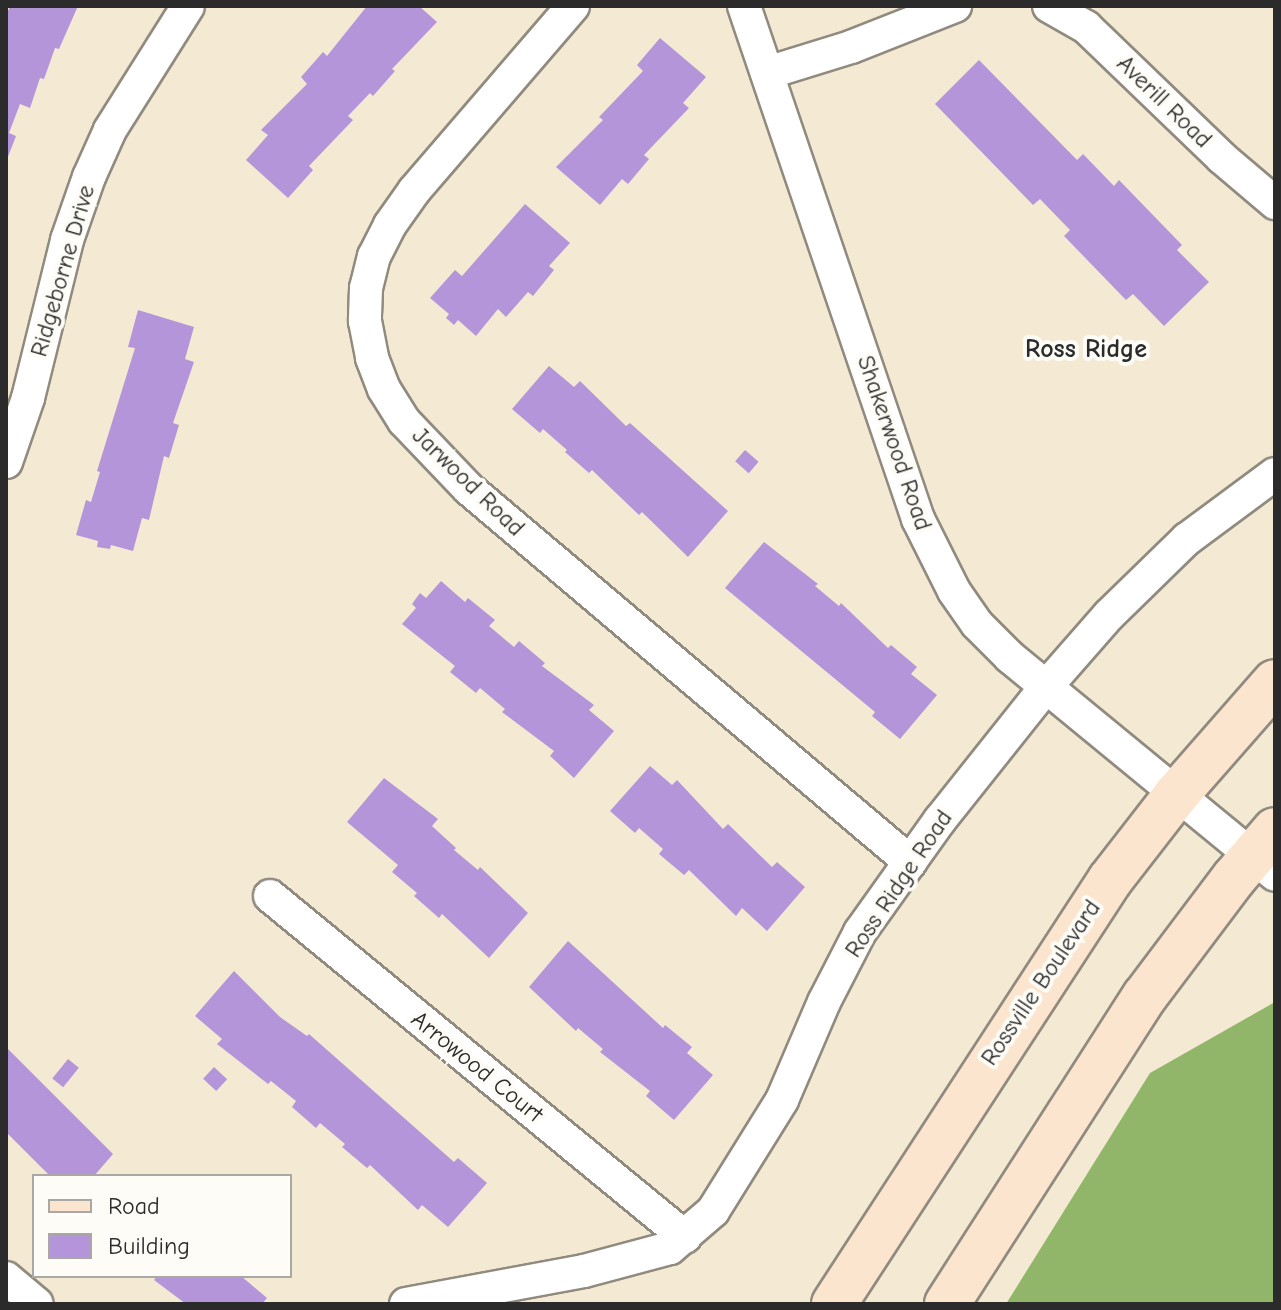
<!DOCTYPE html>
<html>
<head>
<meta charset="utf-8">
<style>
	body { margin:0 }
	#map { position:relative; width:1281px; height:1310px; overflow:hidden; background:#f4ead3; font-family:"Comic Neue",sans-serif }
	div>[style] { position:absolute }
	.forest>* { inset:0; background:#91b66a }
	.building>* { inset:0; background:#b495d9; transform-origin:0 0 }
	.roads { filter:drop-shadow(2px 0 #908a7f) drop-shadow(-2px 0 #908a7f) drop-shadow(0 2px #908a7f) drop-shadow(0 -2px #908a7f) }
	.minor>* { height:32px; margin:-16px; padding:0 16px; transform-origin:16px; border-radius:16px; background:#fff }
	.secondary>* { height:44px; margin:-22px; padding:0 22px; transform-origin:22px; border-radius:22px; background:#fbe5cf }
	span { translate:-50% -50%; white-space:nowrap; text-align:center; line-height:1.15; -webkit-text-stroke:8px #fdfcf7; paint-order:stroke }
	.street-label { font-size:24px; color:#2b2b2b }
	.neighbourhood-label { font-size:26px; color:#2b2b2b; font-weight:700 }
	.frame { position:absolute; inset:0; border:8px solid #2b2b2b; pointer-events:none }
	.legend { position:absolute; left:32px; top:1174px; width:260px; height:104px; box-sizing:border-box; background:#fdfcf7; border:2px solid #a9a8a5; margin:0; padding:10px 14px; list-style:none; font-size:24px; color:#2b2b2b }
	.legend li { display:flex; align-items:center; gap:16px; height:40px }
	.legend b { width:40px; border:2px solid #a9a8a5 }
</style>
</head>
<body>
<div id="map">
	<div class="forest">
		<div style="clip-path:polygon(1275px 1002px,1275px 1304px,1006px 1304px,1150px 1073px)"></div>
	</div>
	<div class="building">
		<div style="clip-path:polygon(10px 6px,78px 6px,59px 49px,55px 48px,44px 79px,40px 78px,30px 108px,20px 104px,9px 133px,16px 136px,6px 162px,6px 16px)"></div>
		<div style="clip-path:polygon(367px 6px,419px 6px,437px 22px,392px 69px,395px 71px,373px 96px,370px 93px,348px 116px,353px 120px,309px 166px,313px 170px,288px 198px,246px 160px,268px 135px,261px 130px,307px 84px,301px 77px,323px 52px,327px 56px)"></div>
		<div style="clip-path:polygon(660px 38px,706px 77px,683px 103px,689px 108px,644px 155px,649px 159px,628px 184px,622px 179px,600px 205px,556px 167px,603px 120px,599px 117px,643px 71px,637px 65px)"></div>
		<div style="clip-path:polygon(979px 60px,1077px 160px,1083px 154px,1114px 186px,1119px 180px,1182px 245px,1177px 250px,1209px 282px,1164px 326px,1133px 294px,1126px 300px,1064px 236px,1070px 230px,1040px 199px,1033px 205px,935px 104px)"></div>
		<div style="clip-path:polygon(525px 204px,570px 243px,549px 266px,554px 270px,533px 296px,528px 292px,506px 317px,498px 309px,476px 336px,458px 320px,454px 325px,446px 318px,449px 314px,430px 298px,455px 270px,462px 276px)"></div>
		<div style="clip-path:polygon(138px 310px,194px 327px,185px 359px,194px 362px,173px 423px,179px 425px,169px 458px,164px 456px,149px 520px,142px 518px,133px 551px,111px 545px,110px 549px,97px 547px,98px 541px,76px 535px,86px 500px,91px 502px,100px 472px,97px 471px,135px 348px,128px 347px)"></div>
		<div style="clip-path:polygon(549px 366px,574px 387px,580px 381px,626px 426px,630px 423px,728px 511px,688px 557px,642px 512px,639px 515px,592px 470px,589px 473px,565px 452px,567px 450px,543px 429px,540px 433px,512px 409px)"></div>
		<div style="left:745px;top:450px;width:18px;height:15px;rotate:41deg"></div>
		<div style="clip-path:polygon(764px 542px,818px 584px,815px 586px,839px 606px,841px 603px,888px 648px,891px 645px,917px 667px,911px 674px,937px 695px,900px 739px,872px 716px,875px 712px,725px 588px)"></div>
		<div style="clip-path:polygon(441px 581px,465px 602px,468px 598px,495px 620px,489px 626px,514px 647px,519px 641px,545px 663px,542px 666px,594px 705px,589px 710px,614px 731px,574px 778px,550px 756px,554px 751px,502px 712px,505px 709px,480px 688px,476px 693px,450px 672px,455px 666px,402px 624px,416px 608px,412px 604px,420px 593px,426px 598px)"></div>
		<div style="clip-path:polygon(650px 766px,672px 785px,677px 780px,723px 829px,728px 824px,772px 867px,777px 862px,805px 887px,767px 931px,742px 908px,736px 916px,689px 870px,684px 875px,659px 854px,663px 849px,639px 828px,635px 833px,610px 811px)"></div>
		<div style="clip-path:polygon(384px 778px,438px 819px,432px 826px,456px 848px,454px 850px,478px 870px,480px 867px,528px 913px,489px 958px,442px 914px,439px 918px,414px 896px,417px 893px,392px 872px,398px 865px,347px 822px)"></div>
		<div style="clip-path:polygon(568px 941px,663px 1028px,665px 1025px,692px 1047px,687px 1053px,713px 1075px,674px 1120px,646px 1096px,650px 1091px,600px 1052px,603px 1049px,578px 1028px,576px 1031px,529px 987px)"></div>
		<div style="clip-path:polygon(234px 971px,280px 1017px,307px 1036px,309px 1034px,454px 1162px,458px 1158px,487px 1183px,448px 1227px,422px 1205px,418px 1210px,370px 1165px,367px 1168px,342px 1147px,345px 1144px,320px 1123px,316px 1128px,292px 1107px,296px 1101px,271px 1081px,268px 1084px,217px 1044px,222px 1039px,195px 1016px)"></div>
		<div style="clip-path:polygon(6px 1047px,113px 1154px,94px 1176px,50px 1176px,6px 1132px)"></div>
		<div style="left:68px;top:1059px;width:14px;height:25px;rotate:39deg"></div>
		<div style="left:214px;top:1067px;width:18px;height:16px;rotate:43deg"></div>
		<div style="clip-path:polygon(157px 1276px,241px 1276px,267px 1298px,262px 1304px,186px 1304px,154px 1280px)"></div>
	</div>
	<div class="roads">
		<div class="minor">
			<div style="left:573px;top:6px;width:244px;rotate:130.7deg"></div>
			<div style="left:414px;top:191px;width:42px;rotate:125.2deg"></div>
			<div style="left:390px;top:225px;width:35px;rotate:117deg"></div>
			<div style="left:374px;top:256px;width:33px;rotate:104deg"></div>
			<div style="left:366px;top:288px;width:33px;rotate:92deg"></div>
			<div style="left:365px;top:321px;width:38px;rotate:79deg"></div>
			<div style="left:372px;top:358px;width:33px;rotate:69deg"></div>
			<div style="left:384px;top:389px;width:38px;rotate:58deg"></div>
			<div style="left:404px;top:421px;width:94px;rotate:46.3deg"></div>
			<div style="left:469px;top:489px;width:578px;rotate:40.22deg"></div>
			<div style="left:744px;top:6px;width:542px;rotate:71.26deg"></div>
			<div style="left:918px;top:519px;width:80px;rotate:63.4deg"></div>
			<div style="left:954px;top:591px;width:40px;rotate:55.1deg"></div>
			<div style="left:977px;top:624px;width:47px;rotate:45deg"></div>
			<div style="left:1010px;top:657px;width:343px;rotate:39.4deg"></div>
			<div style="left:1049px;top:6px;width:43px;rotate:29.6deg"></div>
			<div style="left:1086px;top:27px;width:189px;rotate:43.9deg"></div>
			<div style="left:1222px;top:158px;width:70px;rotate:40.3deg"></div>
			<div style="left:767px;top:73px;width:88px;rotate:-17.2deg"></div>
			<div style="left:851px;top:47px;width:112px;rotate:-21.5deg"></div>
			<div style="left:6px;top:462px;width:68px;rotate:-71deg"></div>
			<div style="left:28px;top:398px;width:163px;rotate:-76.1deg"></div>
			<div style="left:67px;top:240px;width:67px;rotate:-70.8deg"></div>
			<div style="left:89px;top:177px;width:51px;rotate:-65.9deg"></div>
			<div style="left:110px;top:130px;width:146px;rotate:-57.8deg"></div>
			<div style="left:270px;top:896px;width:537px;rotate:39.41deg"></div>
			<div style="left:6px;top:1278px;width:40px;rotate:40deg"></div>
			<div style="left:406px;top:1304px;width:181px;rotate:-10.5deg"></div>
			<div style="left:584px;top:1271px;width:89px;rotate:-15deg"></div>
			<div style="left:670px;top:1248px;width:57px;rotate:-40.7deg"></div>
			<div style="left:713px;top:1211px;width:131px;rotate:-58.1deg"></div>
			<div style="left:782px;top:1100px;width:107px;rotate:-66.8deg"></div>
			<div style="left:824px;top:1002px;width:79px;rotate:-62.8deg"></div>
			<div style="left:860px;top:932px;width:138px;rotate:-54.5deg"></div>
			<div style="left:940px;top:820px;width:169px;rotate:-51.5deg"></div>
			<div style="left:1045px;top:688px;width:97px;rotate:-48.8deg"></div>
			<div style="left:1109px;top:615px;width:109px;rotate:-44.3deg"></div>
			<div style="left:1187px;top:539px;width:109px;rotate:-36.5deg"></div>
		</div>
		<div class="secondary">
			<div style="left:834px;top:1304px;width:506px;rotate:-56.94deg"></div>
			<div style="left:1110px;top:880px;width:108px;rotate:-52.2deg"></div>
			<div style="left:1176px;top:795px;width:150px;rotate:-48.8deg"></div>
			<div style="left:947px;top:1304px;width:366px;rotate:-57.3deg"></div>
			<div style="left:1145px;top:996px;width:148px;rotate:-53deg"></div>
			<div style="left:1234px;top:878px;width:63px;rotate:-49.5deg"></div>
		</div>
	</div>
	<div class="street-label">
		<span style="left:1164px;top:102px;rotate:44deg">Averill Road</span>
		<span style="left:63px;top:271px;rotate:-74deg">Ridgeborne Drive</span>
		<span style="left:894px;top:443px;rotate:71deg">Shakerwood Road</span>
		<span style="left:468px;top:482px;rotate:44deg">Jarwood Road</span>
		<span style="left:899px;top:884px;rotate:-56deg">Ross Ridge Road</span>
		<span style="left:1041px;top:983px;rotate:-56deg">Rossville Boulevard</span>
		<span style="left:477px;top:1067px;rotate:39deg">Arrowood Court</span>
	</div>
	<div class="neighbourhood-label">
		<span style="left:1086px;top:350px">Ross Ridge</span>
	</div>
	<div class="frame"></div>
	<ul class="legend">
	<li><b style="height:10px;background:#fbe5cf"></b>Road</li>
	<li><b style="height:22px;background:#b495d9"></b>Building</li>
	</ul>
</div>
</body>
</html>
